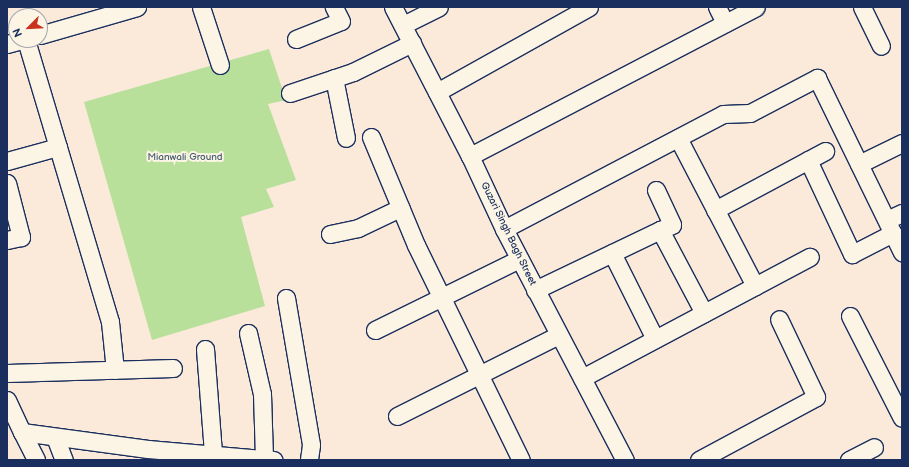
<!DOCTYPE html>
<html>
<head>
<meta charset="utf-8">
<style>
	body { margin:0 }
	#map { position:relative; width:909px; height:467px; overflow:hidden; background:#fbeada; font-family:"Balsamiq Sans",sans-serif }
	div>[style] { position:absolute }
	.green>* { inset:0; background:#b9e09b }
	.roads { filter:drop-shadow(1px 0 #1b2f5e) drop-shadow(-1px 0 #1b2f5e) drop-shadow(0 1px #1b2f5e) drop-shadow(0 -1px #1b2f5e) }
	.minor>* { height:17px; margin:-8.5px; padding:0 8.5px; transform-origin:8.5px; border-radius:8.5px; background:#fcf5e5 }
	span { translate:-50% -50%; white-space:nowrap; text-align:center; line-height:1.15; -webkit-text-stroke:4px #fcf5e5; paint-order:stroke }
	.park-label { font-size:10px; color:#425b6d }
	.street-label { font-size:10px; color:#1b2f5e }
	.frame { position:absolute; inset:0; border:8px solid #1b2f5e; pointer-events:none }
	.north { position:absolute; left:8px; top:8px; width:40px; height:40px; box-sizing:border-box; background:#fcf5e5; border:1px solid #a2a6af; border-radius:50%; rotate:246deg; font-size:11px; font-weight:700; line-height:16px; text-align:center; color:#1b2f5e }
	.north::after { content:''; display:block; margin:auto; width:14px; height:18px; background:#c8321e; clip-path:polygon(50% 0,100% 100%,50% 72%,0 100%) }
</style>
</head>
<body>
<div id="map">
	<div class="green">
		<div style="clip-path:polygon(269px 49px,286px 100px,268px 104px,296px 180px,266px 189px,274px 207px,241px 217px,265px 306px,152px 340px,84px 102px)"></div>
	</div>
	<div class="roads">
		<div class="minor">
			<div style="left:201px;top:7px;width:61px;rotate:71.9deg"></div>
			<div style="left:393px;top:7px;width:168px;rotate:62.7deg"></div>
			<div style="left:470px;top:156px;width:81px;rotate:65deg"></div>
			<div style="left:504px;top:229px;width:261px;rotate:62.4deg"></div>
			<div style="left:717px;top:7px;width:18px;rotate:63deg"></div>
			<div style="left:862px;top:7px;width:43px;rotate:64deg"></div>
			<div style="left:403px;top:25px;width:40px;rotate:-26.6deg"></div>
			<div style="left:40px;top:35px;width:101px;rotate:-16.1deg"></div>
			<div style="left:296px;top:39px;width:48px;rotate:-21.8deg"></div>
			<div style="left:341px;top:21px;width:16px;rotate:-117deg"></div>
			<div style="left:26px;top:40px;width:294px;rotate:73.4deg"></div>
			<div style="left:110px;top:322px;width:48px;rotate:84.1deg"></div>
			<div style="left:7px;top:44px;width:16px;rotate:-15deg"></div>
			<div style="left:334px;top:78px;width:61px;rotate:78.7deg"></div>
			<div style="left:437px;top:92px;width:174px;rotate:-29.2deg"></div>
			<div style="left:290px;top:93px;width:66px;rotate:-18.4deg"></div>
			<div style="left:353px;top:72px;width:66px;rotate:-26.2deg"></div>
			<div style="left:371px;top:137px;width:117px;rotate:67.4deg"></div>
			<div style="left:416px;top:245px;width:239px;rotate:64deg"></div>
			<div style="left:678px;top:138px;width:167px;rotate:62.5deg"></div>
			<div style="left:470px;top:156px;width:322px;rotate:-27.5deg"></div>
			<div style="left:808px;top:160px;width:104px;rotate:64.9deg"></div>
			<div style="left:852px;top:254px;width:46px;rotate:-27.1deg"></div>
			<div style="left:7px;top:161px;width:53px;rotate:-15.4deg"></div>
			<div style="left:859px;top:164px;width:48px;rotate:-26deg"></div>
			<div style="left:7px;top:183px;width:56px;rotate:75.5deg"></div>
			<div style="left:21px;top:237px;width:14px;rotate:168deg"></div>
			<div style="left:656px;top:190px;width:38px;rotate:65deg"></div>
			<div style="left:672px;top:225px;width:13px;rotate:157deg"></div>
			<div style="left:660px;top:230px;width:94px;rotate:62.1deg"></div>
			<div style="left:715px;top:210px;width:125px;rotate:-28.2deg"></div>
			<div style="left:887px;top:220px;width:17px;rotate:-25deg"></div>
			<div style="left:504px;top:229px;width:247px;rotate:-27.7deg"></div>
			<div style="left:723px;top:114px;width:27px;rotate:-2deg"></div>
			<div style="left:750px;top:113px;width:76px;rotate:-27.6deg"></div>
			<div style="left:817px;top:78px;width:194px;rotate:64deg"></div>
			<div style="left:330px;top:234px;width:29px;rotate:-12deg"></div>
			<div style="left:358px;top:228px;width:47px;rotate:-25.5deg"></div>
			<div style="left:612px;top:253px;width:96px;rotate:63.4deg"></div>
			<div style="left:535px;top:290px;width:139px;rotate:-25.6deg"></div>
			<div style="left:286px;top:298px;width:149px;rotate:80.3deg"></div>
			<div style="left:311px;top:445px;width:15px;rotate:98deg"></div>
			<div style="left:850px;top:316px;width:114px;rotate:63deg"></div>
			<div style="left:375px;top:330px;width:161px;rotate:-26.2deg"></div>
			<div style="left:248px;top:333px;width:63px;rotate:77.1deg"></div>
			<div style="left:262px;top:394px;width:65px;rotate:88.2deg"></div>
			<div style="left:205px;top:349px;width:105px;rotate:85.6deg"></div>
			<div style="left:7px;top:373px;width:166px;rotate:-1.7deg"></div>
			<div style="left:582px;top:378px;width:258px;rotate:-28deg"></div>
			<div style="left:7px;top:400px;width:35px;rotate:65deg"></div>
			<div style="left:22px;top:432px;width:127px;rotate:7.7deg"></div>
			<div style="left:148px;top:449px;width:126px;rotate:5deg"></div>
			<div style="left:397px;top:416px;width:181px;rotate:-26.6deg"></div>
			<div style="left:22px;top:432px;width:31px;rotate:63deg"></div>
			<div style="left:55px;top:437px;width:25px;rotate:69deg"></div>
			<div style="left:699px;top:460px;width:133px;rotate:-28.3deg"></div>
			<div style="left:816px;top:397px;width:86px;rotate:-115.4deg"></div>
			<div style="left:849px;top:460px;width:28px;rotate:-27deg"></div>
		</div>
	</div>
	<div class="park-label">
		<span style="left:185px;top:158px">Mianwali Ground</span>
	</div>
	<div class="street-label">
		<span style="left:508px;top:234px;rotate:64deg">Guzari Singh Bagh Street</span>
	</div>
	<div class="frame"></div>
	<div class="north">N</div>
</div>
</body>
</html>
